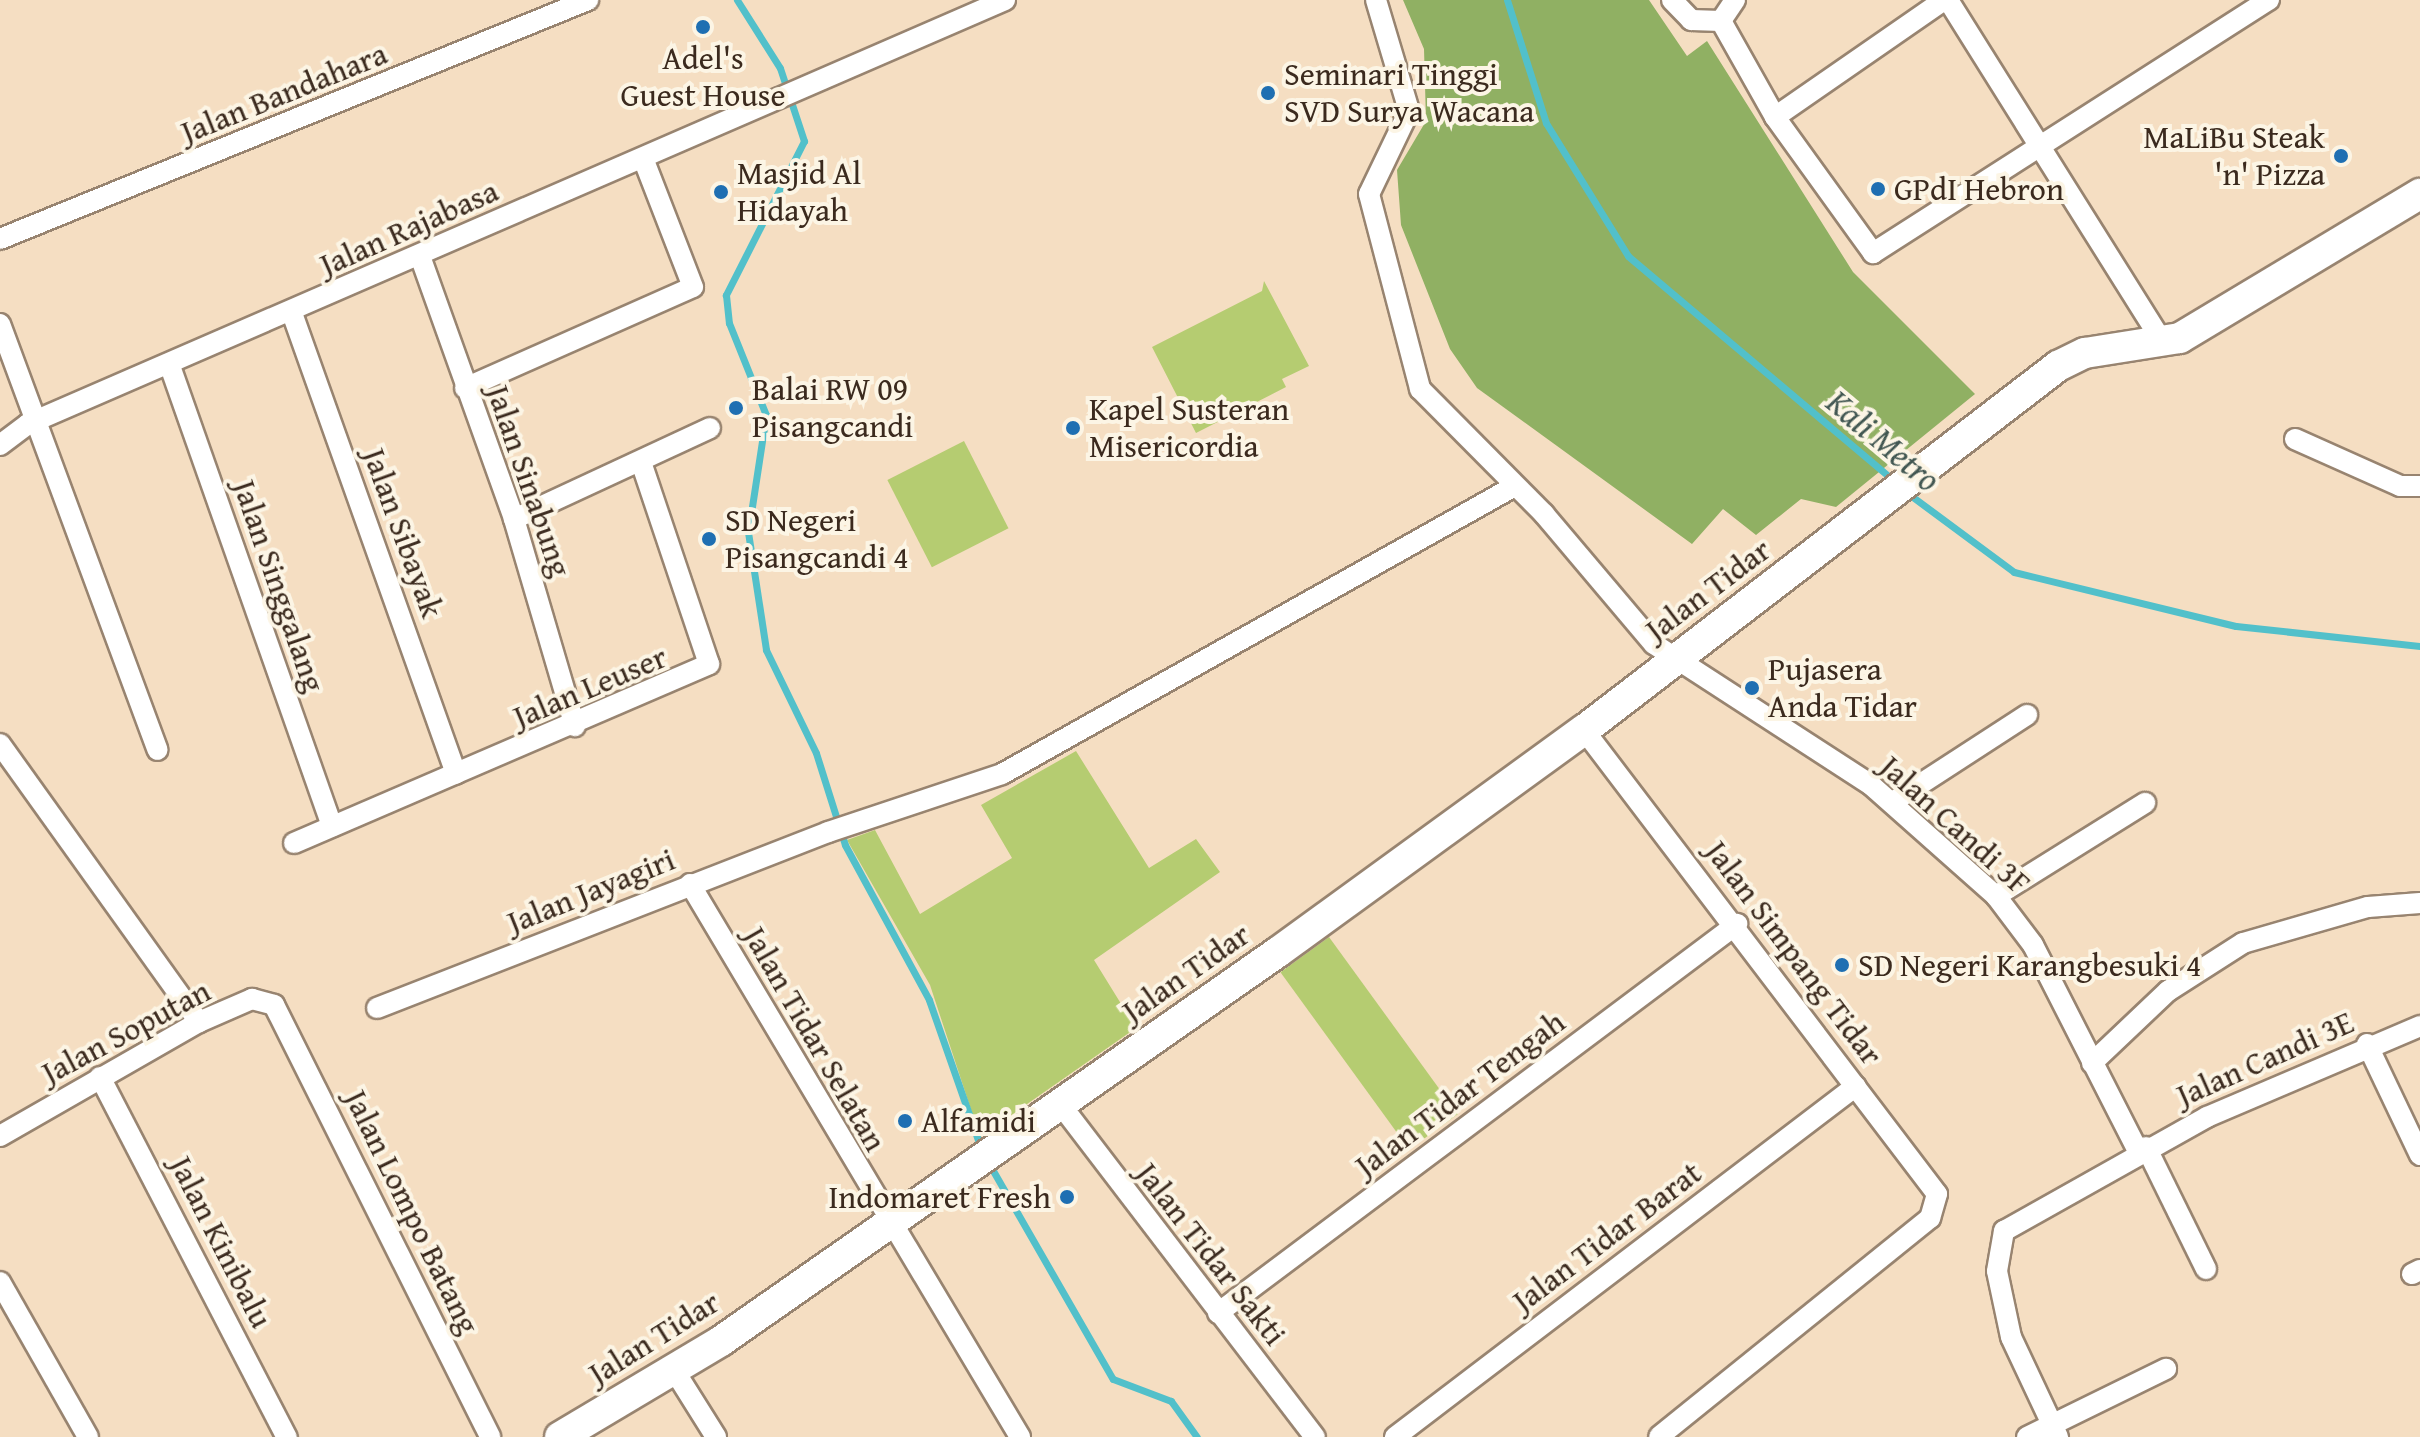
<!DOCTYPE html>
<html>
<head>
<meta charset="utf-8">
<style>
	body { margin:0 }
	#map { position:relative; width:2420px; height:1437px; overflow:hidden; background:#f5dec2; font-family:"Gentium Book Plus",serif }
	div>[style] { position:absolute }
	.green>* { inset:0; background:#b5cc71; transform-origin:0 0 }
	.forest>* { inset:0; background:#90b063 }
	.stream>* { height:7px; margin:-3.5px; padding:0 3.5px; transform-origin:3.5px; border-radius:3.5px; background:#52c0ca }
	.roads { filter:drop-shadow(2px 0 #988470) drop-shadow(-2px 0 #988470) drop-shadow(0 2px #988470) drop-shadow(0 -2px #988470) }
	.street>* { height:20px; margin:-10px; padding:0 10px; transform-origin:10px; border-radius:10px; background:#fff }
	.secondary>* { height:30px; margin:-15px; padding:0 15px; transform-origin:15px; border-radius:15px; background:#fff }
	.dots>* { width:22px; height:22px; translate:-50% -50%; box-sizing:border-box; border:4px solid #fcf5e5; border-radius:50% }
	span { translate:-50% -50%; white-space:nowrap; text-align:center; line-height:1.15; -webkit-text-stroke:8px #fcf5e5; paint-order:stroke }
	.poi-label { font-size:32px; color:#3b2a1e }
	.left { translate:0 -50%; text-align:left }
	.right { translate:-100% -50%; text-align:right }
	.street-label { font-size:32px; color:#3b2a1e }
	.water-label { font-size:34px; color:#425752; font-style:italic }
</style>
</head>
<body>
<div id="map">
	<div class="green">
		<div style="clip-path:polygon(1264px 281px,1309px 366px,1282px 379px,1286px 387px,1196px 433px,1152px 347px,1262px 291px)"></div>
		<div style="left:964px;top:441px;width:98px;height:86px;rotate:63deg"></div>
		<div style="clip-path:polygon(1076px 751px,1149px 868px,1196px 839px,1220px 872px,1094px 960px,1136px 1028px,980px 1137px,930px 985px,847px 840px,875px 830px,920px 914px,1012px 858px,981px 805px)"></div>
		<div style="left:1329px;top:937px;width:219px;height:60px;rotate:54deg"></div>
	</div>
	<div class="forest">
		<div style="clip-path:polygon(1403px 0,1649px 0,1687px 56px,1707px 41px,1853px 272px,1975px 394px,1836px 507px,1801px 499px,1756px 535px,1723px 509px,1692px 544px,1477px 388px,1450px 349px,1401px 225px,1397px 170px,1426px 121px,1424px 49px)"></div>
	</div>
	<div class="stream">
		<div style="left:737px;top:0;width:80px;rotate:57.7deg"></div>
		<div style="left:780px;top:68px;width:77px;rotate:71.8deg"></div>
		<div style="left:804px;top:141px;width:173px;rotate:116.9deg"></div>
		<div style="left:726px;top:295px;width:28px;rotate:84deg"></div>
		<div style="left:729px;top:323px;width:99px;rotate:68.1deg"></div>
		<div style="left:766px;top:415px;width:118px;rotate:98.7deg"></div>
		<div style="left:748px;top:532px;width:119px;rotate:81.3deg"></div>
		<div style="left:766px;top:650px;width:114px;rotate:64.1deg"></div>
		<div style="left:816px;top:753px;width:96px;rotate:72.5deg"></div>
		<div style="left:845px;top:845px;width:176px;rotate:61.5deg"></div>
		<div style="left:929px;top:1000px;width:160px;rotate:70.7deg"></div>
		<div style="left:1507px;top:0;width:129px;rotate:72.4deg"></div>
		<div style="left:1546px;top:123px;width:156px;rotate:58.3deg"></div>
		<div style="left:1628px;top:256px;width:348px;rotate:40.2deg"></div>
		<div style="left:1906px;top:492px;width:134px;rotate:36.5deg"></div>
		<div style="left:2014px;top:572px;width:228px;rotate:13.7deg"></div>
		<div style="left:2236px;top:626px;width:185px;rotate:6.2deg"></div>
		<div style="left:988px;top:1162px;width:250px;rotate:60.1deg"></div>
		<div style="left:1113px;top:1379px;width:62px;rotate:20.8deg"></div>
		<div style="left:1171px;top:1401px;width:44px;rotate:54.2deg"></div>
	</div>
	<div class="roads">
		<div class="street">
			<div style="left:1376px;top:0;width:116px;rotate:73.4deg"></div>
			<div style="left:1409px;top:111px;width:92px;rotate:115.7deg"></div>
			<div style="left:1369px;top:194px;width:202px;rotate:75.3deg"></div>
			<div style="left:1420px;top:389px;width:176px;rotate:45.2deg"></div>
			<div style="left:1544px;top:514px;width:170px;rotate:49.8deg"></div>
			<div style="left:1654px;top:644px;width:259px;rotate:33deg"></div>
			<div style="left:1871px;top:785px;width:167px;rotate:41.6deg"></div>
			<div style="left:1996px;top:896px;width:61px;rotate:52.9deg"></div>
			<div style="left:2033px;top:945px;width:231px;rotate:63deg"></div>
			<div style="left:1672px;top:0;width:28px;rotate:46deg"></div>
			<div style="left:1691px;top:20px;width:30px;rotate:2deg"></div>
			<div style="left:1735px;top:0;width:25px;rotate:124deg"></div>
			<div style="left:1721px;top:21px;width:110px;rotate:60.6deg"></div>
			<div style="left:1775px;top:117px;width:168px;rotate:54.2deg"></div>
			<div style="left:1873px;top:253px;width:470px;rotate:-32.6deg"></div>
			<div style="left:1948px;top:0;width:407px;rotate:57.9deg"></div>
			<div style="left:1775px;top:117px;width:206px;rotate:-34.7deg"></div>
			<div style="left:0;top:239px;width:635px;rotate:-22.12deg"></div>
			<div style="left:420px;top:256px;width:279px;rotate:70.3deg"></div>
			<div style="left:514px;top:519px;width:216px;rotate:73.6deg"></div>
			<div style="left:292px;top:313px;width:489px;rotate:70.4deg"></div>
			<div style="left:0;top:324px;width:454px;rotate:69.7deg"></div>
			<div style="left:170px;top:366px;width:488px;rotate:70.6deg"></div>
			<div style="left:465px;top:388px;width:249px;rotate:-23.9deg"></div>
			<div style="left:693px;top:287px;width:138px;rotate:-111.2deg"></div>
			<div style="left:2295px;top:439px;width:115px;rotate:24.1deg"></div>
			<div style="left:2400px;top:486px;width:20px"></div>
			<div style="left:0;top:445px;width:35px;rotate:-37deg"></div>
			<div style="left:28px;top:424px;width:1065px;rotate:-23.46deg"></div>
			<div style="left:514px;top:519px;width:216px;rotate:-24.9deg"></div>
			<div style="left:1584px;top:730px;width:583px;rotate:52.74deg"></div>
			<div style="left:1937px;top:1194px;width:25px;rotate:106deg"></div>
			<div style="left:1930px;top:1218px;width:348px;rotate:141.1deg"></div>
			<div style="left:0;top:744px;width:342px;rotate:54.4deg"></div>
			<div style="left:1893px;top:802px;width:160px;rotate:-33deg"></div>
			<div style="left:294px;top:843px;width:452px;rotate:-23.3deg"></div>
			<div style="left:709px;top:664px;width:213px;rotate:-108.6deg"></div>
			<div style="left:690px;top:884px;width:644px;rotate:59.17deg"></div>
			<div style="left:1996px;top:896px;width:176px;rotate:-32deg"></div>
			<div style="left:377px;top:1008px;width:484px;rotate:-21.3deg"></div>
			<div style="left:828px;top:832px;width:183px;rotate:-18.4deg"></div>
			<div style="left:1002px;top:774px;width:586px;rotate:-29.32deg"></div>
			<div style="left:2367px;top:1044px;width:123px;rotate:64.5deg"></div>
			<div style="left:2092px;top:1063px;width:105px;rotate:-43.5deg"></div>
			<div style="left:2168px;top:991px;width:89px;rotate:-32.6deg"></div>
			<div style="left:2243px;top:943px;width:130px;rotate:-16.1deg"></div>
			<div style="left:2368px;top:907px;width:52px;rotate:-4.4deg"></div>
			<div style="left:100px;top:1077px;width:406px;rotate:62.6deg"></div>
			<div style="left:1061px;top:1105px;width:418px;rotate:52.6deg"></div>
			<div style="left:0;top:1136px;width:229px;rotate:-29.8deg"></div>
			<div style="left:199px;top:1022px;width:58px;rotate:-23.5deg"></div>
			<div style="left:252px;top:999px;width:23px;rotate:15deg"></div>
			<div style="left:274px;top:1005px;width:483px;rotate:63.4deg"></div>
			<div style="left:2146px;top:1147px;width:136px;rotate:63.8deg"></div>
			<div style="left:2412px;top:1274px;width:9px;rotate:-27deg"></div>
			<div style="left:0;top:1282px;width:178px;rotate:60.4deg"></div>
			<div style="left:1218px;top:1313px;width:649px;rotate:-36.85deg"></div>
			<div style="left:674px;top:1370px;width:79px;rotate:57.9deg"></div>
			<div style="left:1395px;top:1437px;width:579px;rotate:-37.29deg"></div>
			<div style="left:2027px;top:1437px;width:155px;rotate:-26.1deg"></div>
			<div style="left:2058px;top:1437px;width:110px;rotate:-115.2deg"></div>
			<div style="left:2011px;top:1337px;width:67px;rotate:-102deg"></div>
			<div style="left:1997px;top:1271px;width:41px;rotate:-80.1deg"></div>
			<div style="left:2004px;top:1231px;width:233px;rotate:-29.3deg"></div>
			<div style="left:2207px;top:1117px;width:232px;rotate:-23.1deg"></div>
		</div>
		<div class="secondary">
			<div style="left:560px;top:1437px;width:187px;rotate:-30.8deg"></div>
			<div style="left:721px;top:1341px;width:679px;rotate:-34.93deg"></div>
			<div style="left:1278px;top:952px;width:378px;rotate:-36deg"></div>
			<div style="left:1584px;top:730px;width:598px;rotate:-37.52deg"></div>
			<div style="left:2058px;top:366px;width:30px;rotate:-26deg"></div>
			<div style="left:2085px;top:353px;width:96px;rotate:-9deg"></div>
			<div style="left:2180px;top:338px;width:280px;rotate:-31deg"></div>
		</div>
	</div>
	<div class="dots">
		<div style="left:703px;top:27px;background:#1f6fb2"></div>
		<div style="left:1268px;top:93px;background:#1f6fb2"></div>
		<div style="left:2341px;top:156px;background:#1f6fb2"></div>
		<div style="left:1878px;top:189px;background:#1f6fb2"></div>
		<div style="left:721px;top:192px;background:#1f6fb2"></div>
		<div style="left:736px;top:408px;background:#1f6fb2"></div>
		<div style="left:1073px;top:428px;background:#1f6fb2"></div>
		<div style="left:709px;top:539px;background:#1f6fb2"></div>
		<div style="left:1752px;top:688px;background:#1f6fb2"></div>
		<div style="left:1842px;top:965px;background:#1f6fb2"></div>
		<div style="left:905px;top:1121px;background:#1f6fb2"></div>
		<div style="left:1067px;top:1197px;background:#1f6fb2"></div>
	</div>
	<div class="poi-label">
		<span style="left:703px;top:77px">Adel's<br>Guest House</span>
		<span class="left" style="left:1284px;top:93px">Seminari Tinggi<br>SVD Surya Wacana</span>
		<span class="right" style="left:2325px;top:156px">MaLiBu Steak<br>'n' Pizza</span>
		<span class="left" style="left:737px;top:192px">Masjid Al<br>Hidayah</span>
		<span class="left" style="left:1894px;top:189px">GPdI Hebron</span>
		<span class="left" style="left:752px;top:408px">Balai RW 09<br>Pisangcandi</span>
		<span class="left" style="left:1089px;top:428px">Kapel Susteran<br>Misericordia</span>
		<span class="left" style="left:725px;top:539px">SD Negeri<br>Pisangcandi 4</span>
		<span class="left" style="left:1768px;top:688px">Pujasera<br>Anda Tidar</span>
		<span class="left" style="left:1858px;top:965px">SD Negeri Karangbesuki 4</span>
		<span class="left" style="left:921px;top:1121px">Alfamidi</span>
		<span class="right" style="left:1051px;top:1197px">Indomaret Fresh</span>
	</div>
	<div class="street-label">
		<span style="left:284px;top:93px;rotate:-22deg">Jalan Bandahara</span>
		<span style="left:409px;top:228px;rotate:-24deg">Jalan Rajabasa</span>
		<span style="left:529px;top:481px;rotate:71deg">Jalan Sinabung</span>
		<span style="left:403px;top:533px;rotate:70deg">Jalan Sibayak</span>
		<span style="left:279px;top:586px;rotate:71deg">Jalan Singgalang</span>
		<span style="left:1708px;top:590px;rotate:-37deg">Jalan Tidar</span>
		<span style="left:590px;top:687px;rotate:-23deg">Jalan Leuser</span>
		<span style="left:1955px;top:825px;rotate:42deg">Jalan Candi 3F</span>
		<span style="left:591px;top:891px;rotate:-22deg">Jalan Jayagiri</span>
		<span style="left:1794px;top:953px;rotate:53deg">Jalan Simpang Tidar</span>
		<span style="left:1186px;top:973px;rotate:-35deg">Jalan Tidar</span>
		<span style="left:126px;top:1032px;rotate:-28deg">Jalan Soputan</span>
		<span style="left:815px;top:1039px;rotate:60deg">Jalan Tidar Selatan</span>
		<span style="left:2265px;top:1059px;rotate:-24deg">Jalan Candi 3E</span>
		<span style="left:1460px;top:1094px;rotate:-37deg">Jalan Tidar Tengah</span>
		<span style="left:412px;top:1212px;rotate:64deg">Jalan Lompo Batang</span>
		<span style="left:1607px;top:1237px;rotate:-37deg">Jalan Tidar Barat</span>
		<span style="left:221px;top:1242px;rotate:63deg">Jalan Kinibalu</span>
		<span style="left:1211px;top:1254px;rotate:52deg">Jalan Tidar Sakti</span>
		<span style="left:654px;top:1338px;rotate:-32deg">Jalan Tidar</span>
	</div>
	<div class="water-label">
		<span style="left:1884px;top:440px;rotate:40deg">Kali Metro</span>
	</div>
</div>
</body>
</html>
